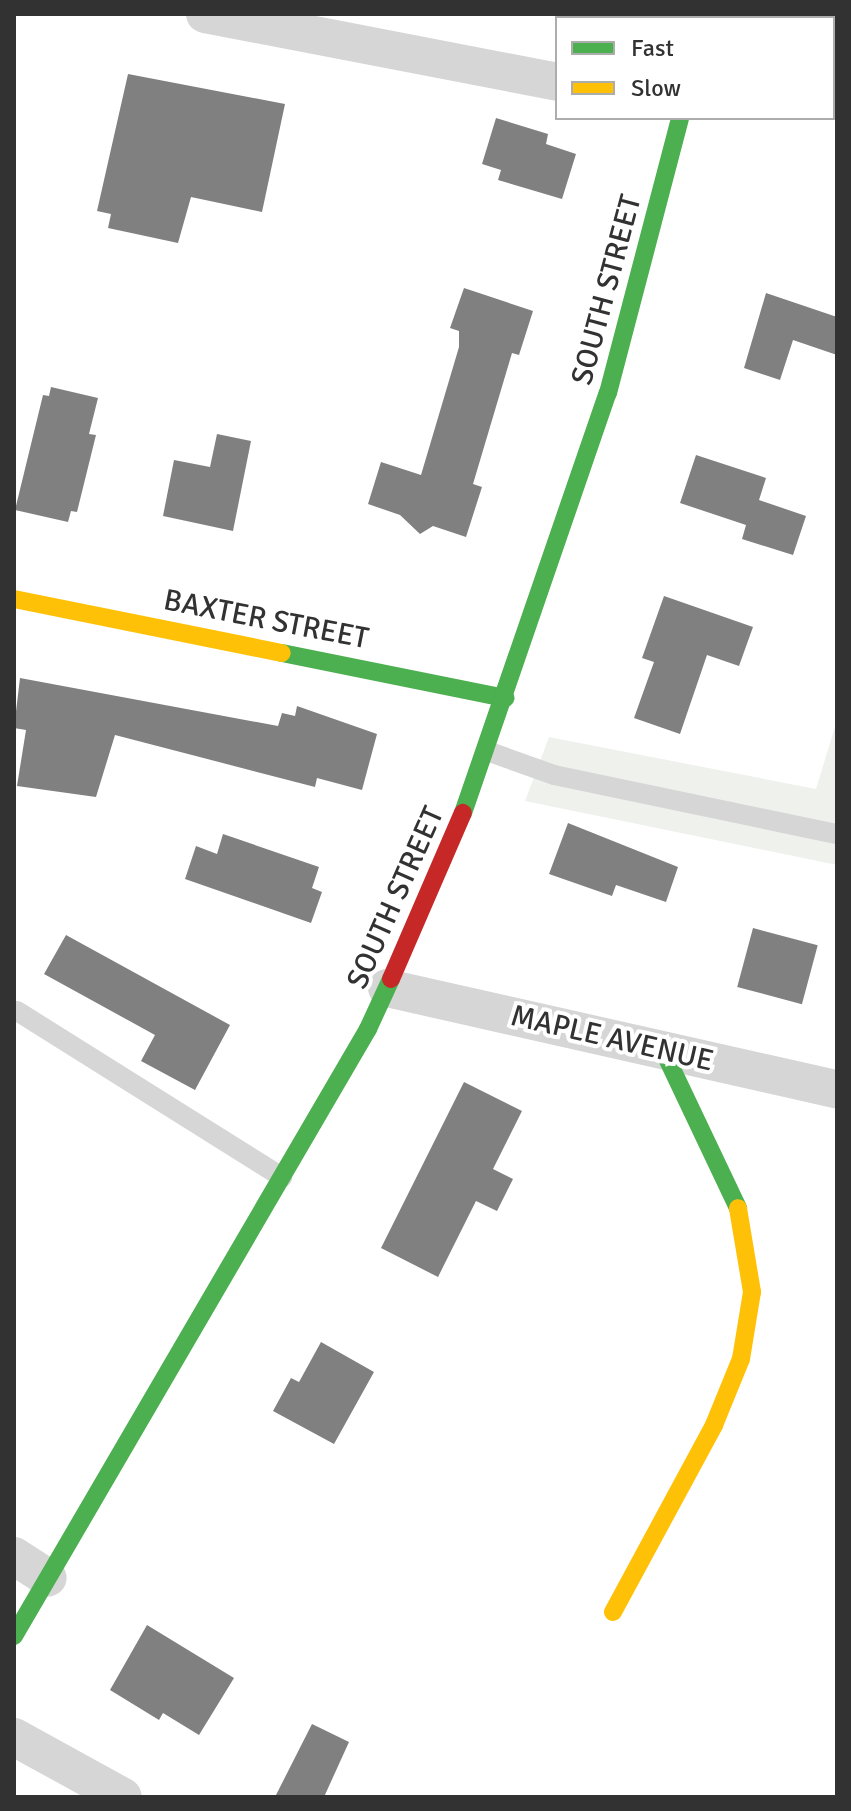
<!DOCTYPE html>
<html>
<head>
<meta charset="utf-8">
<style>
	body { margin:0 }
	#map { position:relative; width:851px; height:1811px; overflow:hidden; background:#fff; font-family:Signika,sans-serif }
	div>[style] { position:absolute }
	.green>* { inset:0; background:#eff2ec }
	.building>* { inset:0; background:#808080; transform-origin:0 0 }
	.lane>* { height:20px; margin:-10px; padding:0 10px; transform-origin:10px; border-radius:10px; background:#d6d6d6 }
	.street>* { height:38px; margin:-19px; padding:0 19px; transform-origin:19px; border-radius:19px; background:#d6d6d6 }
	.fast>* { height:18px; margin:-9px; padding:0 9px; transform-origin:9px; border-radius:9px; background:#4caf50 }
	.slow>* { height:18px; margin:-9px; padding:0 9px; transform-origin:9px; border-radius:9px; background:#ffc107 }
	.jam>* { height:18px; margin:-9px; padding:0 9px; transform-origin:9px; border-radius:9px; background:#c62828 }
	span { translate:-50% -50%; white-space:nowrap; text-align:center; line-height:1.15; -webkit-text-stroke:8px #fff; paint-order:stroke }
	.street-label { font-size:30px; color:#323232 }
	.frame { position:absolute; inset:0; border:16px solid #323232; pointer-events:none }
	.legend { position:absolute; left:555px; top:16px; width:280px; height:104px; box-sizing:border-box; background:#fff; border:2px solid #adadad; margin:0; padding:10px 14px; list-style:none; font-size:24px; color:#323232 }
	.legend li { display:flex; align-items:center; gap:16px; height:40px }
	.legend b { width:40px; border:2px solid #adadad }
</style>
</head>
<body>
<div id="map">
	<div class="green">
		<div style="clip-path:polygon(837px 720px,837px 865px,525px 801px,549px 737px,816px 789px)"></div>
	</div>
	<div class="building">
		<div style="clip-path:polygon(128px 74px,285px 104px,262px 212px,191px 197px,178px 243px,108px 228px,111px 214px,97px 211px)"></div>
		<div style="clip-path:polygon(496px 118px,548px 134px,546px 144px,576px 154px,562px 199px,498px 180px,501px 170px,482px 164px)"></div>
		<div style="clip-path:polygon(464px 288px,533px 311px,519px 355px,512px 353px,473px 484px,482px 487px,466px 537px,433px 526px,420px 534px,400px 515px,368px 504px,381px 462px,421px 475px,459px 347px,459px 331px,450px 328px)"></div>
		<div style="clip-path:polygon(766px 293px,837px 317px,837px 355px,793px 340px,780px 380px,744px 368px)"></div>
		<div style="clip-path:polygon(51px 387px,98px 398px,89px 434px,96px 435px,77px 512px,71px 511px,68px 522px,15px 510px,43px 395px,49px 396px)"></div>
		<div style="clip-path:polygon(217px 434px,251px 441px,233px 531px,163px 516px,174px 460px,210px 467px)"></div>
		<div style="clip-path:polygon(696px 455px,766px 478px,759px 500px,806px 516px,793px 555px,742px 539px,746px 525px,680px 503px)"></div>
		<div style="clip-path:polygon(664px 596px,753px 627px,739px 666px,707px 655px,680px 734px,634px 718px,654px 662px,642px 658px)"></div>
		<div style="clip-path:polygon(20px 678px,278px 726px,282px 713px,295px 716px,297px 706px,377px 734px,362px 790px,317px 778px,315px 787px,115px 735px,96px 797px,17px 786px,26px 730px,14px 728px)"></div>
		<div style="clip-path:polygon(568px 823px,678px 867px,666px 902px,616px 885px,612px 896px,549px 874px)"></div>
		<div style="clip-path:polygon(223px 834px,319px 867px,312px 888px,322px 892px,311px 923px,185px 879px,196px 846px,217px 854px)"></div>
		<div style="left:753px;top:928px;width:67px;height:61px;rotate:15deg"></div>
		<div style="clip-path:polygon(66px 935px,230px 1025px,195px 1090px,141px 1061px,155px 1035px,44px 974px)"></div>
		<div style="clip-path:polygon(464px 1082px,522px 1111px,493px 1169px,513px 1179px,497px 1211px,476px 1201px,438px 1277px,381px 1248px)"></div>
		<div style="clip-path:polygon(321px 1342px,374px 1372px,334px 1444px,273px 1411px,291px 1378px,299px 1382px)"></div>
		<div style="clip-path:polygon(147px 1625px,234px 1678px,199px 1735px,163px 1713px,159px 1720px,110px 1690px)"></div>
		<div style="clip-path:polygon(312px 1724px,349px 1742px,324px 1797px,275px 1797px)"></div>
	</div>
	<div class="lane">
		<div style="left:487px;top:751px;width:71px;rotate:19.7deg"></div>
		<div style="left:554px;top:775px;width:289px;rotate:11.8deg"></div>
		<div style="left:17px;top:1011px;width:313px;rotate:32.1deg"></div>
	</div>
	<div class="street">
		<div style="left:205px;top:14px;width:359px;rotate:10.9deg"></div>
		<div style="left:387px;top:988px;width:461px;rotate:12.7deg"></div>
		<div style="left:14px;top:1556px;width:40px;rotate:32.9deg"></div>
		<div style="left:14px;top:1737px;width:124px;rotate:28.8deg"></div>
	</div>
	<div class="fast">
		<div style="left:282px;top:653px;width:228px;rotate:11.4deg"></div>
		<div style="left:463px;top:813px;width:444px;rotate:-71deg"></div>
		<div style="left:608px;top:393px;width:284px;rotate:-75.3deg"></div>
		<div style="left:663px;top:1050px;width:175px;rotate:64.6deg"></div>
		<div style="left:14px;top:1636px;width:703px;rotate:-59.75deg"></div>
		<div style="left:368px;top:1029px;width:55px;rotate:-65.3deg"></div>
	</div>
	<div class="slow">
		<div style="left:696px;top:18px;width:4px;rotate:-76deg"></div>
		<div style="left:14px;top:599px;width:273px;rotate:11.4deg"></div>
		<div style="left:613px;top:1612px;width:213px;rotate:-61.6deg"></div>
		<div style="left:714px;top:1425px;width:71px;rotate:-67.8deg"></div>
		<div style="left:741px;top:1359px;width:68px;rotate:-80.7deg"></div>
		<div style="left:752px;top:1292px;width:85px;rotate:-99.5deg"></div>
	</div>
	<div class="jam">
		<div style="left:391px;top:979px;width:181px;rotate:-66.6deg"></div>
	</div>
	<div class="street-label">
		<span style="left:607px;top:290px;rotate:-75deg">SOUTH STREET</span>
		<span style="left:266px;top:620px;rotate:11deg">BAXTER STREET</span>
		<span style="left:396px;top:898px;rotate:-66deg">SOUTH STREET</span>
		<span style="left:612px;top:1039px;rotate:13deg">MAPLE AVENUE</span>
	</div>
	<div class="frame"></div>
	<ul class="legend">
	<li><b style="height:10px;background:#4caf50"></b>Fast</li>
	<li><b style="height:10px;background:#ffc107"></b>Slow</li>
	</ul>
</div>
</body>
</html>
